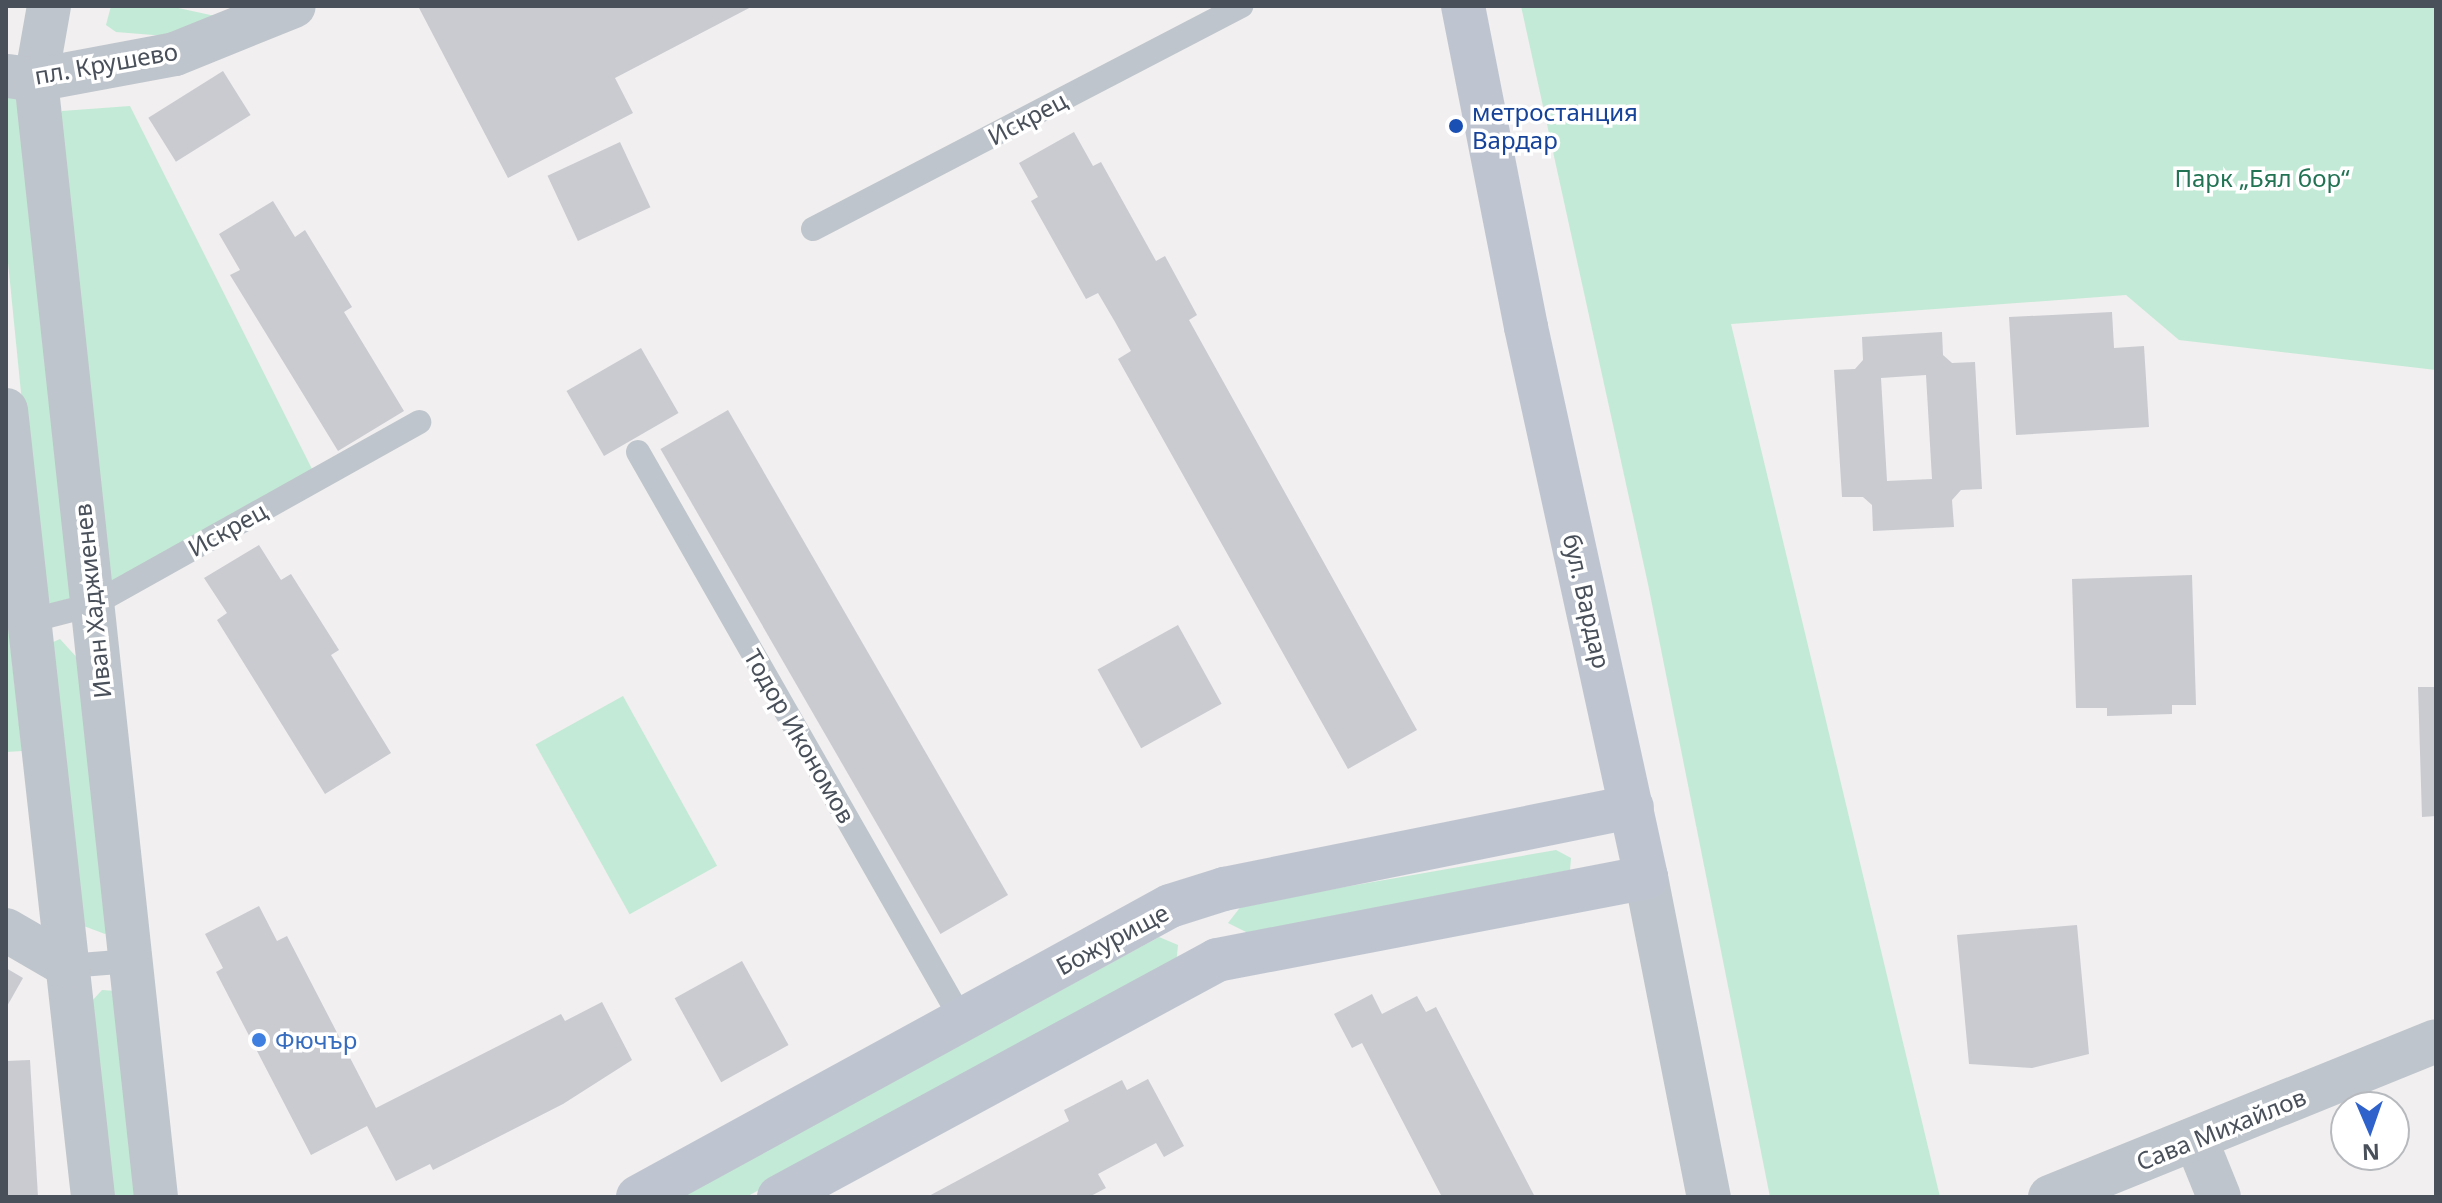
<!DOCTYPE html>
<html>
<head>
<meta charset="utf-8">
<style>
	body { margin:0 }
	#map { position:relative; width:2442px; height:1203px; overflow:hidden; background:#f1efef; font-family:"Noto Sans",sans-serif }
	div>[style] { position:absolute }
	.green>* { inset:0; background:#c3ead6; transform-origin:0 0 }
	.building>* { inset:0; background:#c9cbd1; transform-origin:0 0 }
	.lane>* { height:24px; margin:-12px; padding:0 12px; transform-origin:12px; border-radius:12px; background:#bfc5cc }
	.street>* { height:44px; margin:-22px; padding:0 22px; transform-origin:22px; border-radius:22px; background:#bfc5cc }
	.secondary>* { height:44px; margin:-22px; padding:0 22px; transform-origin:22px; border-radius:22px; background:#bfc5d0 }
	.dots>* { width:22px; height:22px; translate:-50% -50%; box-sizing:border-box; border:4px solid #fff; border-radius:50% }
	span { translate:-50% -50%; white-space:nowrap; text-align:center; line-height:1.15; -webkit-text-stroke:7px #fff; paint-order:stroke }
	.street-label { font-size:24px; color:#49505a }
	.transit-label { font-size:24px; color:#164399 }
	.left { translate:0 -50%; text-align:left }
	.park-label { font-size:24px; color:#227354 }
	.shop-label { font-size:24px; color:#366cbe }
	.frame { position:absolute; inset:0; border:8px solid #49505a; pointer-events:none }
	.north { position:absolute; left:2330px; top:1091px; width:80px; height:80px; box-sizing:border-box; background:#fff; border:2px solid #b6b9bd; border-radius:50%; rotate:178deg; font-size:22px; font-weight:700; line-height:32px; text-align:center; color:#49505a }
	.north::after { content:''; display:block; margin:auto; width:28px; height:36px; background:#2f62cb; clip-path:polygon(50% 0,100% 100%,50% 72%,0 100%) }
</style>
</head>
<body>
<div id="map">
	<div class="green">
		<div style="clip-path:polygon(111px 6px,169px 6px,215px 16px,191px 38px,116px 32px,106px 25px)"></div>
		<div style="clip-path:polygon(1521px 6px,2436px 6px,2436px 370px,2179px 340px,2126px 295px,1731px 324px,1940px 1197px,1770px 1197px,1648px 584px)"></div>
		<div style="clip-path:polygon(17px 92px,74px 599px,52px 606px,41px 593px,6px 242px,6px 93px)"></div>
		<div style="clip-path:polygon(130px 106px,317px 479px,105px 585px,50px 136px,62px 111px)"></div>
		<div style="clip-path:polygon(6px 606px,22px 751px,6px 752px)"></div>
		<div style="clip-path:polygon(60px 639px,80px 661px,110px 931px,105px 934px,81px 925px,51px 643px)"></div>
		<div style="left:623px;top:696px;width:194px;height:100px;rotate:61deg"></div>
		<div style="clip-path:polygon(1556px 850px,1571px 858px,1570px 870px,1248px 933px,1228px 923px,1242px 905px)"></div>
		<div style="clip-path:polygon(1159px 937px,1178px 945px,1176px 965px,746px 1197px,679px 1197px)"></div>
		<div style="clip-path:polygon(102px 990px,116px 991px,148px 1197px,114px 1197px,91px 1002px)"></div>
	</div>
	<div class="building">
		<div style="clip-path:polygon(418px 6px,753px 6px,615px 78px,633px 113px,508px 178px)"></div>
		<div style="left:223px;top:71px;width:52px;height:88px;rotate:58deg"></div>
		<div style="clip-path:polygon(1074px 132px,1093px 166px,1101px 162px,1156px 261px,1165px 256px,1197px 315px,1189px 320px,1417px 730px,1348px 769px,1118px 359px,1131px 351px,1115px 322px,1098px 293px,1086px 299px,1031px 201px,1038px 197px,1019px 163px)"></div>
		<div style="left:620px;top:142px;width:72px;height:80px;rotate:65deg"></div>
		<div style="clip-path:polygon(273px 201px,295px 237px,305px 230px,352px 307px,344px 312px,404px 411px,338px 451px,230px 275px,240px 270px,219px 234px)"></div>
		<div style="clip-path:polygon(2112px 312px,2114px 348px,2144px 346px,2149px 427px,2016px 435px,2009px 317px)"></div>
		<div style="clip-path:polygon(evenodd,1942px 332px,1943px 355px,1952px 363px,1975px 362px,1982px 489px,1961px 490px,1952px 500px,1954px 527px,1873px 531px,1872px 505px,1863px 497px,1842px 497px,1834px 370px,1855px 369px,1863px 360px,1862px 337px,1942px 332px,1926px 375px,1932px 479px,1887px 481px,1881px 378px,1926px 375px)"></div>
		<div style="left:641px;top:348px;width:75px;height:86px;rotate:60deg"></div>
		<div style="left:728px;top:410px;width:560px;height:78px;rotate:60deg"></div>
		<div style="clip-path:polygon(259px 545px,281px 580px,291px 574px,339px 650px,331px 655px,391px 753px,325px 794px,217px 620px,227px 613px,204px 578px)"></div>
		<div style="clip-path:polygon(2192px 575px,2196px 705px,2172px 705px,2172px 714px,2107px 716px,2107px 708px,2076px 708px,2072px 579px)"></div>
		<div style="left:1178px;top:625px;width:90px;height:92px;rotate:61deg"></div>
		<div style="clip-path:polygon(2418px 687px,2436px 687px,2436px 816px,2422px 817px)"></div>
		<div style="clip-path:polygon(259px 906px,277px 941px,287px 936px,376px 1108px,561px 1014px,565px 1021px,602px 1002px,632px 1060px,563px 1104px,433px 1170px,430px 1164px,396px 1181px,367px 1126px,311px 1155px,216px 972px,223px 968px,205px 934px)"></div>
		<div style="clip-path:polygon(2077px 925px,2089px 1054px,2032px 1068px,1969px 1064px,1957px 935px)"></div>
		<div style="left:742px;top:961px;width:96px;height:77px;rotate:61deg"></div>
		<div style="clip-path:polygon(6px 968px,23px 978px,6px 1008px)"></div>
		<div style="clip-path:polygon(1372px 994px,1382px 1014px,1417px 996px,1426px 1012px,1436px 1007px,1535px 1197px,1442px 1197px,1362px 1043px,1352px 1048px,1334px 1014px)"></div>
		<div style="clip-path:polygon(30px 1060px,38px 1197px,6px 1197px,6px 1061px)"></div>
		<div style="clip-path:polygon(1148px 1079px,1184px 1146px,1164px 1157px,1156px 1143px,1126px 1159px,1098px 1174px,1106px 1188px,1089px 1197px,927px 1197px,1069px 1121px,1064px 1110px,1122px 1080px,1127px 1090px)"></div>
	</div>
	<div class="lane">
		<div style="left:813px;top:229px;width:483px;rotate:-27.5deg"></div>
		<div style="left:638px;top:452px;width:654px;rotate:60.3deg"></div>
		<div style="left:29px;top:621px;width:65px;rotate:-14.3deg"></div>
		<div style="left:92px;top:605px;width:375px;rotate:-29.2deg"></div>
		<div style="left:68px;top:966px;width:63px;rotate:-4.5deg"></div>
	</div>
	<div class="street">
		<div style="left:49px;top:6px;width:75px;rotate:100deg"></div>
		<div style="left:36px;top:80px;width:1123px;rotate:83.87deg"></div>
		<div style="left:8px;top:76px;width:28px;rotate:8deg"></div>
		<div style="left:36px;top:80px;width:141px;rotate:-10.6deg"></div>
		<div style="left:175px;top:54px;width:128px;rotate:-22deg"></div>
		<div style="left:6px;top:410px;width:792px;rotate:83.69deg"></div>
		<div style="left:1646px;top:877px;width:326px;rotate:78.9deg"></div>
		<div style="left:6px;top:930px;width:72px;rotate:30.1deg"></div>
		<div style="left:2196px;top:1140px;width:61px;rotate:68deg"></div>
		<div style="left:2050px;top:1197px;width:416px;rotate:-22deg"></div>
	</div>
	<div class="secondary">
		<div style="left:638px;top:1197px;width:606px;rotate:-28.68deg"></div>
		<div style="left:1170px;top:906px;width:57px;rotate:-17.5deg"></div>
		<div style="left:1224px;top:889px;width:416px;rotate:-11.4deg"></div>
		<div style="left:779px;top:1197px;width:498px;rotate:-28.4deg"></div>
		<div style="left:1217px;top:960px;width:437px;rotate:-10.9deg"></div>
		<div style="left:1646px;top:877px;width:563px;rotate:-102.31deg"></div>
		<div style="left:1526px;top:327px;width:327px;rotate:-101.1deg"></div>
	</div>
	<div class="dots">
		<div style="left:1456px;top:126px;background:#1a4fb4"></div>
		<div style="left:259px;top:1040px;background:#3f7fe0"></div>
	</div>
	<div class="street-label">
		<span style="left:106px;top:63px;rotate:-10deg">пл. Крушево</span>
		<span style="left:1027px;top:118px;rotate:-28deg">Искрец</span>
		<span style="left:227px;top:529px;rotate:-29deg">Искрец</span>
		<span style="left:92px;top:601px;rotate:-96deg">Иван Хаджиенев</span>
		<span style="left:1587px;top:601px;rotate:77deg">бул. Вардар</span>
		<span style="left:800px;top:736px;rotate:60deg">Тодор Икономов</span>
		<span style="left:1112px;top:939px;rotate:-28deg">Божурище</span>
		<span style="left:2221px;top:1129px;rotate:-22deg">Сава Михайлов</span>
	</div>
	<div class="transit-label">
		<span class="left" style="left:1472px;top:126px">метростанция<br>Вардар</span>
	</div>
	<div class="park-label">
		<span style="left:2262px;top:178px">Парк „Бял бор“</span>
	</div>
	<div class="shop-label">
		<span class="left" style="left:275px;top:1040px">Фючър</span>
	</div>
	<div class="frame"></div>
	<div class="north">N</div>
</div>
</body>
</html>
